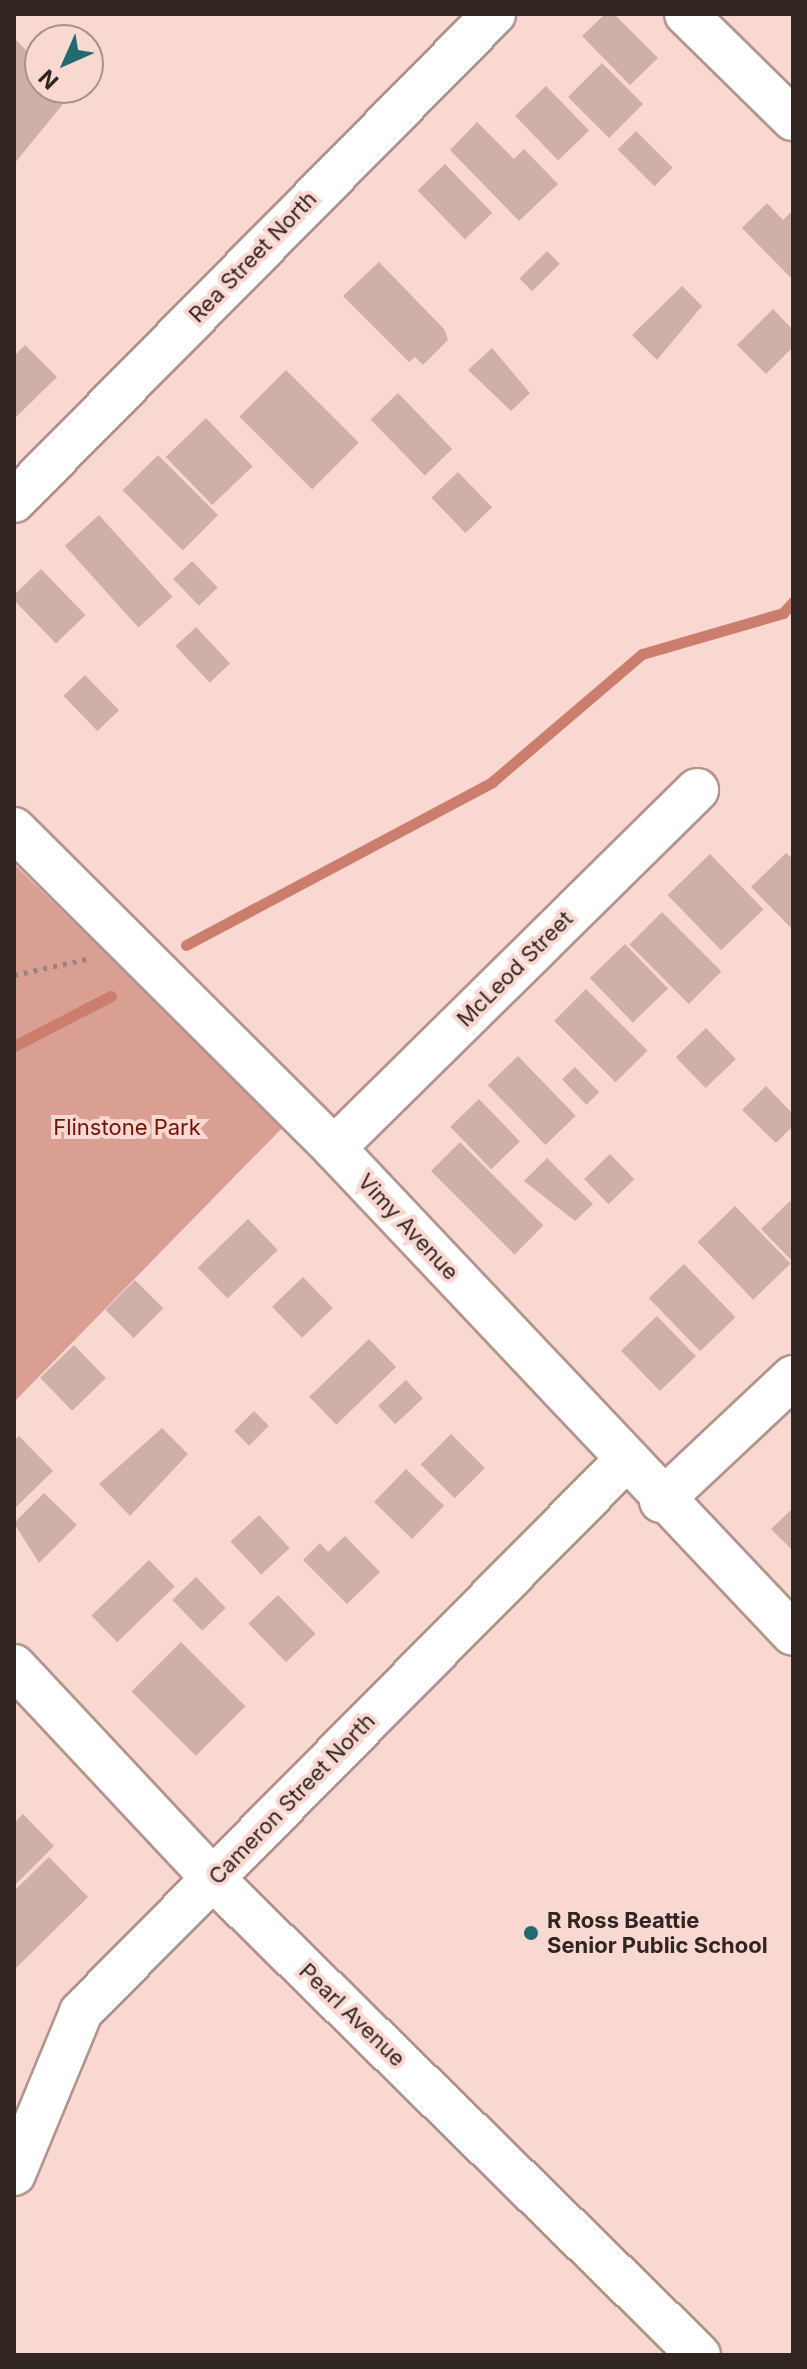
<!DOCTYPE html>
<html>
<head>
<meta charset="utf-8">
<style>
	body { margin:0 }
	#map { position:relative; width:807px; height:2369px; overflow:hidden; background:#f9d8d2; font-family:Inter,sans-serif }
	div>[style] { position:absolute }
	.green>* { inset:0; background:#da9f93 }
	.stream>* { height:11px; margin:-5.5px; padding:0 5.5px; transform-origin:5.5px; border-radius:5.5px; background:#cb7e6e }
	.building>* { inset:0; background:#cfb0a9; transform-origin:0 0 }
	.path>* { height:5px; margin-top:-2.5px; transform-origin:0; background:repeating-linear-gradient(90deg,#99827e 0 4px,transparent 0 10px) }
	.roads { filter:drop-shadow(2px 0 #b2948d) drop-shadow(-2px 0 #b2948d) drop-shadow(0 2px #b2948d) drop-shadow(0 -2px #b2948d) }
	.minor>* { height:42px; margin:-21px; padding:0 21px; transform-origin:21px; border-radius:21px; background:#fff }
	.dots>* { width:22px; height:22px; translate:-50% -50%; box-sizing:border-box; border:4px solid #f9d8d2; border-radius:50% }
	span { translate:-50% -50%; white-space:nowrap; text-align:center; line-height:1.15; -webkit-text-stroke:8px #f9d8d2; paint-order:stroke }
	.street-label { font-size:22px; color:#312522 }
	.park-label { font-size:22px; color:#731506 }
	.poi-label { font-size:22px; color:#312522; font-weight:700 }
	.left { translate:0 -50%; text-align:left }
	.frame { position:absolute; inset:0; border:16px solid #312522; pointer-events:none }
	.north { position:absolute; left:24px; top:24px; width:80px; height:80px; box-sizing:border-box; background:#f9d8d2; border:2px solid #a9908c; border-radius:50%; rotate:225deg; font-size:22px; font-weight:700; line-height:32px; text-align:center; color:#312522 }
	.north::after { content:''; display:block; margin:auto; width:28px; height:36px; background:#1f6b6f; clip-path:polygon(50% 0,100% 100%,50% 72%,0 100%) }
</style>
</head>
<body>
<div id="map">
	<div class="green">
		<div style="clip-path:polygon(14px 864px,284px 1126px,14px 1402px)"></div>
	</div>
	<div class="stream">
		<div style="left:186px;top:945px;width:347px;rotate:-28deg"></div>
		<div style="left:492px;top:782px;width:197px;rotate:-40.5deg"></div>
		<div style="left:642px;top:654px;width:147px;rotate:-16.2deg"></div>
		<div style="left:783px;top:613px;width:15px;rotate:-48deg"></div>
		<div style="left:14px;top:1046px;width:109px;rotate:-27.3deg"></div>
	</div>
	<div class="building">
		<div style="clip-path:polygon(605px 14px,614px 14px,658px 58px,630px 85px,582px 36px)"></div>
		<div style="clip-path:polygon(14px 38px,40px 64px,40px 88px,60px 88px,54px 94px,63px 104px,14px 164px)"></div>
		<div style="left:602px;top:63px;width:58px;height:48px;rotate:45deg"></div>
		<div style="left:546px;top:86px;width:62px;height:43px;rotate:46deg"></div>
		<div style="clip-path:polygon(477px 122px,514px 159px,524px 149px,558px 184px,519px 221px,450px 150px)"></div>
		<div style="left:636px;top:131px;width:52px;height:26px;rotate:45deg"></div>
		<div style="left:445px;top:164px;width:68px;height:38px;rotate:46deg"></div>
		<div style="clip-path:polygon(767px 203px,783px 220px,793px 210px,792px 279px,742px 228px)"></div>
		<div style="left:547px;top:251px;width:18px;height:39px;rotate:45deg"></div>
		<div style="clip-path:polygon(379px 262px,444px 329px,448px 340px,423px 365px,415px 357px,409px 362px,343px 296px)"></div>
		<div style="clip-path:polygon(682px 286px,702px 306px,657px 360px,632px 335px)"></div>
		<div style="clip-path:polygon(773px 309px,793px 330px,793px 347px,766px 374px,737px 345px)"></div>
		<div style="clip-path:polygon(25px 345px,57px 377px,14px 419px,14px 356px)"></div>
		<div style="clip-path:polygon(492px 348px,530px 393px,511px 411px,468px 370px)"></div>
		<div style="left:286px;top:370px;width:103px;height:66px;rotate:45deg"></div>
		<div style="left:398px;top:393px;width:78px;height:38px;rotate:46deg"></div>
		<div style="left:206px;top:418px;width:67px;height:56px;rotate:46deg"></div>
		<div style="left:158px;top:455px;width:85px;height:50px;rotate:45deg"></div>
		<div style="left:458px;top:472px;width:49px;height:37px;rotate:46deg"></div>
		<div style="left:99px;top:515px;width:110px;height:46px;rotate:48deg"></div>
		<div style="left:192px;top:561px;width:37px;height:26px;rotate:46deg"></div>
		<div style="left:41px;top:569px;width:64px;height:41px;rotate:46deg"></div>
		<div style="left:196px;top:627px;width:50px;height:28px;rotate:47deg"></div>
		<div style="left:85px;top:675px;width:49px;height:30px;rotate:46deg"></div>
		<div style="clip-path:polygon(786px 853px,793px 859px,793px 930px,751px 887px)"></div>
		<div style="left:710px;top:854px;width:77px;height:59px;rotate:46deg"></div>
		<div style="left:662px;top:912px;width:84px;height:46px;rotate:45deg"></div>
		<div style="left:625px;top:944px;width:62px;height:49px;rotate:46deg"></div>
		<div style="left:586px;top:989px;width:87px;height:45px;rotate:45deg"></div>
		<div style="left:706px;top:1028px;width:43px;height:42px;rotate:46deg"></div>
		<div style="left:518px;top:1056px;width:83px;height:42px;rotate:46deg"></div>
		<div style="left:575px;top:1067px;width:35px;height:18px;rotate:46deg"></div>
		<div style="clip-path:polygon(766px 1086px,793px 1114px,793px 1126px,776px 1143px,742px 1110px)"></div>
		<div style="left:479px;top:1099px;width:59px;height:40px;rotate:46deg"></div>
		<div style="left:460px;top:1142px;width:118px;height:41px;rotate:45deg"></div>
		<div style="left:610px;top:1154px;width:35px;height:36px;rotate:46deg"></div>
		<div style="clip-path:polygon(547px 1158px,593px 1204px,575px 1221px,524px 1181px)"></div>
		<div style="clip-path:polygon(790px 1201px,793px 1204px,793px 1262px,761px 1229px)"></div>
		<div style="left:735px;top:1206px;width:80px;height:52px;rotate:46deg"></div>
		<div style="left:248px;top:1219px;width:43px;height:70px;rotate:46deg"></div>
		<div style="left:684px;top:1264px;width:74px;height:49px;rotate:46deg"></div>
		<div style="left:303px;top:1277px;width:43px;height:43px;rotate:46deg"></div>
		<div style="left:135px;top:1280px;width:40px;height:42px;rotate:45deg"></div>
		<div style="left:657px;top:1316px;width:56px;height:50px;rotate:46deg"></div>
		<div style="left:369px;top:1339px;width:39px;height:83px;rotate:46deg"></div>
		<div style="left:74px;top:1345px;width:46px;height:47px;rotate:46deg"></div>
		<div style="left:406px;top:1380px;width:25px;height:38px;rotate:47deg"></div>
		<div style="left:254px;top:1411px;width:21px;height:28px;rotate:45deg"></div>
		<div style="clip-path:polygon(162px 1428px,188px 1454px,130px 1516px,99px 1484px)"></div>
		<div style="left:451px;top:1434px;width:48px;height:43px;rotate:45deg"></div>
		<div style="clip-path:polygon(19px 1436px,53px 1471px,14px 1509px,14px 1441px)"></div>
		<div style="left:406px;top:1469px;width:53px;height:46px;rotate:44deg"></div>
		<div style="clip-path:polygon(44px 1493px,77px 1525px,39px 1563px,14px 1523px)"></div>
		<div style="clip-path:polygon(793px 1508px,793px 1551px,771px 1529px)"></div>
		<div style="left:259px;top:1515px;width:45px;height:39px;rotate:47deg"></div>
		<div style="clip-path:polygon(345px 1536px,380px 1572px,347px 1604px,303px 1560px,320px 1543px,328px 1552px)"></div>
		<div style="left:149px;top:1560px;width:37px;height:80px;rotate:46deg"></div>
		<div style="left:196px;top:1577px;width:43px;height:33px;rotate:46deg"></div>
		<div style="left:278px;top:1595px;width:54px;height:41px;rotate:46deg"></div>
		<div style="left:181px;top:1642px;width:91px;height:70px;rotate:45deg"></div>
		<div style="clip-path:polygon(23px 1814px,54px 1846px,14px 1886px,14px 1823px)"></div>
		<div style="clip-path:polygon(49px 1857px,88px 1897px,14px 1970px,14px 1891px)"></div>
	</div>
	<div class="path">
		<div style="left:14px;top:975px;width:75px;rotate:-12.4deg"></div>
	</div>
	<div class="roads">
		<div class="minor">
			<div style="left:686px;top:14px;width:150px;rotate:44.5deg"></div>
			<div style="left:14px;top:501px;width:684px;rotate:-45.41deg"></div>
			<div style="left:14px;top:829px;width:452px;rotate:44.9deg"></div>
			<div style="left:334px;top:1148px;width:668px;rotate:46.64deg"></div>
			<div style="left:334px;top:1148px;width:510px;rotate:-44.6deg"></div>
			<div style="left:661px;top:1501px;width:181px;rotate:-43.2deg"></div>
			<div style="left:14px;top:1666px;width:291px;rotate:46.9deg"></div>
			<div style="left:213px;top:1879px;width:680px;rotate:44.4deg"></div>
			<div style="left:14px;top:2174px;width:175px;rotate:-67.5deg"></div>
			<div style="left:81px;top:2012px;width:774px;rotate:-45.37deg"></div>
		</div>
	</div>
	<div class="dots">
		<div style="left:531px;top:1933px;background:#1f6b6f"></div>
	</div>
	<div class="street-label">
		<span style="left:253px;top:257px;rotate:-46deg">Rea Street North</span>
		<span style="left:515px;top:969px;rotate:-45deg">McLeod Street</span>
		<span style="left:408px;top:1227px;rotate:47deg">Vimy Avenue</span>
		<span style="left:292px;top:1799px;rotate:-46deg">Cameron Street North</span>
		<span style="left:352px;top:2015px;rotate:44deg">Pearl Avenue</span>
	</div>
	<div class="park-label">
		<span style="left:127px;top:1128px">Flinstone Park</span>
	</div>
	<div class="poi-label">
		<span class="left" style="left:547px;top:1933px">R Ross Beattie<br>Senior Public School</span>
	</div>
	<div class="frame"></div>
	<div class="north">N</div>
</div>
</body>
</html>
